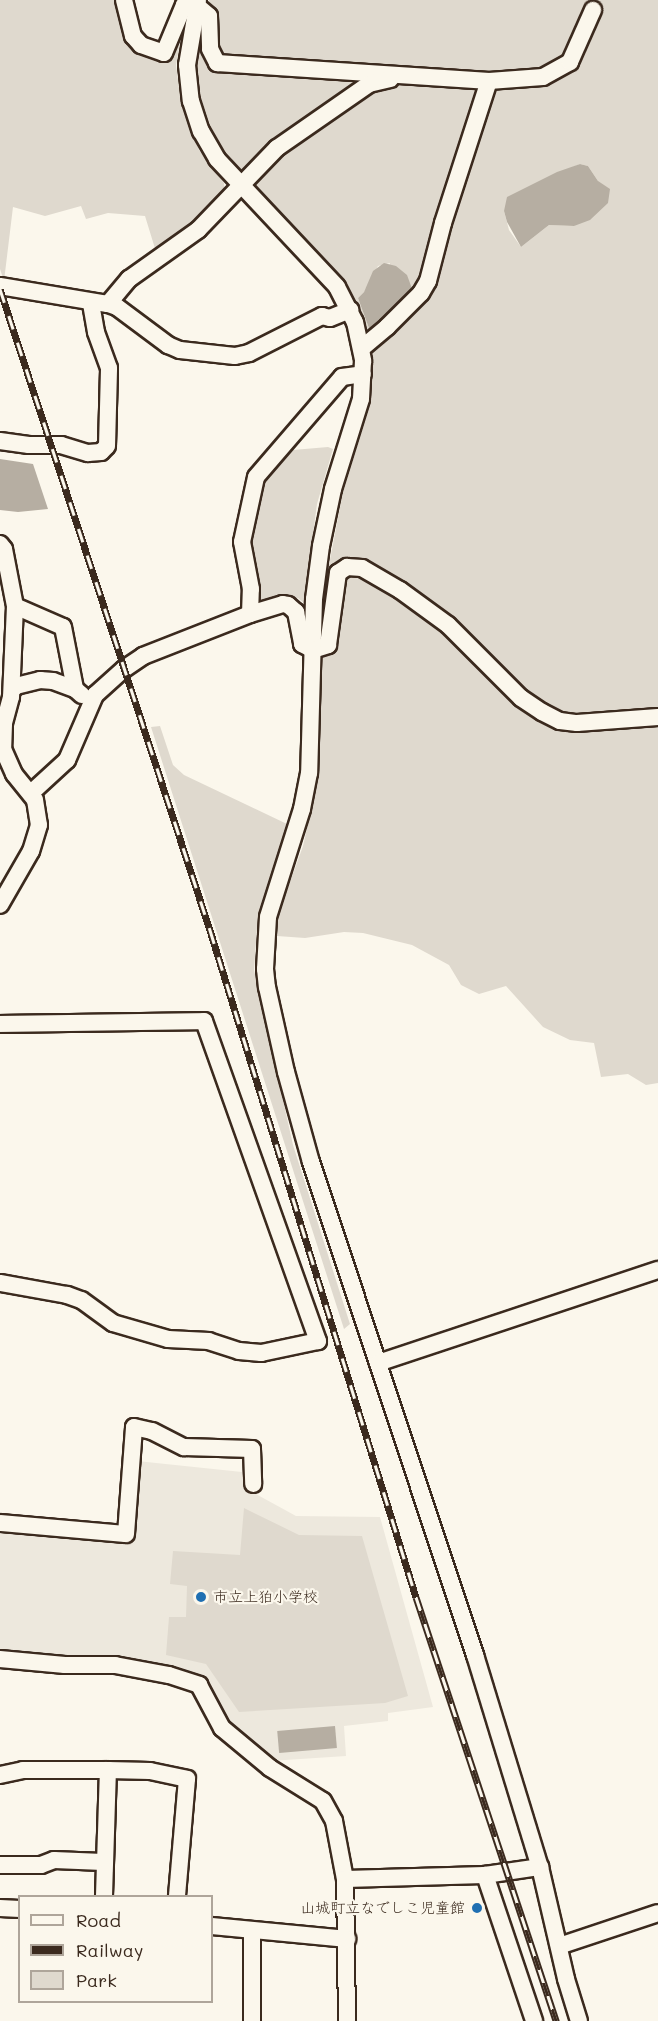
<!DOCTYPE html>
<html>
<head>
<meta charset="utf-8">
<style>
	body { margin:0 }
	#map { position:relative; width:658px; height:2021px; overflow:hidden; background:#fbf7ec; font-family:Mali,"Klee One",sans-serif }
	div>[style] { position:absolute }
	.built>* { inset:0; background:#ede8dd }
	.green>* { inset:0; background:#dfd9ce }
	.water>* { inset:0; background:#b6aea2; transform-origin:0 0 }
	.roads { filter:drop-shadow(2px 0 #3b2a1e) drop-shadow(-2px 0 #3b2a1e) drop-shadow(0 2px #3b2a1e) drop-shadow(0 -2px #3b2a1e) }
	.street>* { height:16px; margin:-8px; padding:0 8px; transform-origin:8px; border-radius:8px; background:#fbf7ec }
	.rail>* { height:7px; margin-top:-3.5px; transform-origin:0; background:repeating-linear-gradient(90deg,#fbf7ec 0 14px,#3b2a1e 0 28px); box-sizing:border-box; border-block:2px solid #3b2a1e }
	.dots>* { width:16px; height:16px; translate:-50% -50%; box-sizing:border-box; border:3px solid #fbf7ec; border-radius:50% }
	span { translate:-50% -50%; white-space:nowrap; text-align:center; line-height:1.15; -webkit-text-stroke:4.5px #fbf7ec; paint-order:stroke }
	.poi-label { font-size:15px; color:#3b2a1e }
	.left { translate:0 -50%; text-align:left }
	.right { translate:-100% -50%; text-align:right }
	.legend { position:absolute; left:18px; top:1895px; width:195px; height:108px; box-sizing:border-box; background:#fbf7ec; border:2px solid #aea59a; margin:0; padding:8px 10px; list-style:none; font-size:18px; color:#3b2a1e }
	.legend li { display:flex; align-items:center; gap:12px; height:30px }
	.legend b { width:30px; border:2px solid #aea59a }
</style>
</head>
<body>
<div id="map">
	<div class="built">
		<div style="clip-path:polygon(137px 1461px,242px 1472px,252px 1492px,296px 1516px,380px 1517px,433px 1707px,388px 1713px,388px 1721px,344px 1726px,346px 1756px,270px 1761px,240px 1740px,192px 1677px,0 1654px,0 1526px,130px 1540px)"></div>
	</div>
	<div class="green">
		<div style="clip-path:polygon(0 0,120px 0,126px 29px,166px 57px,185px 13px,176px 65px,181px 103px,199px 150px,224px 183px,225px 199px,157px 255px,145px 216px,108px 213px,86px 219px,81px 206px,45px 216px,13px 207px,4px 281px,0 269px)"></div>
		<div style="clip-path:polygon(evenodd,209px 0,658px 0,658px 1083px,646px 1085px,628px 1074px,601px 1077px,594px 1043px,570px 1040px,543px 1027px,506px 986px,479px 994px,461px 985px,449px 965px,412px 945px,363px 933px,344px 932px,305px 938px,277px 936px,278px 915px,303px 846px,319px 775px,323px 596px,343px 492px,371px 401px,373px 360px,365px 319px,346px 281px,225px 152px,211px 127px,201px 99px,197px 65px,209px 0,580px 164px,588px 166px,598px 181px,574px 226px,549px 225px,521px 247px,509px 230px,504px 211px,535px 184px,580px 164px,209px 0,390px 263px,370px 331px,358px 298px,364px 292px,378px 266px,390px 263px)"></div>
		<div style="clip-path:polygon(328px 447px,333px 449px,317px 504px,304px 603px,298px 598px,256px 606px,248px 555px,259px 479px,283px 454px,293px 450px)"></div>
		<div style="clip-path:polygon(160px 726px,173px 765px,184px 775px,287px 824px,258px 915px,254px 970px,293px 1145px,350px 1324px,344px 1329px,151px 727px)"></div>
		<div style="clip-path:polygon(244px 1508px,299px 1535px,362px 1536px,408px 1696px,385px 1703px,239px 1712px,206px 1664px,166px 1655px,169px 1617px,186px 1617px,187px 1586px,170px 1584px,173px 1551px,240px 1555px)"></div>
	</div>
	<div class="water">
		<div style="clip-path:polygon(580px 164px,588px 166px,598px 181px,610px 189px,608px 203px,590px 220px,574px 226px,549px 225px,521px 247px,507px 222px,504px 211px,507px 197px,557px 172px)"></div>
		<div style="clip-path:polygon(384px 263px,396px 266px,407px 275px,414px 294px,370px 331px,358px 298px,364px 292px,373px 271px)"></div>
		<div style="clip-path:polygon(0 459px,33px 464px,48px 509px,18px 512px,0 510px)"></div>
		<div style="left:335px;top:1726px;width:22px;height:58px;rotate:85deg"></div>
	</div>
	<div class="roads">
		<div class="street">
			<div style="left:124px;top:0;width:37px;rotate:76deg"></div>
			<div style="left:133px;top:36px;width:12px;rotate:48deg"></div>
			<div style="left:141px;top:45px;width:24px;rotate:19deg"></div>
			<div style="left:164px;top:53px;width:52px;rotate:-67.4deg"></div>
			<div style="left:184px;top:5px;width:12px"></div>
			<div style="left:196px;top:5px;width:17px;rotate:40deg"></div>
			<div style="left:209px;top:16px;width:33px;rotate:88deg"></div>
			<div style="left:210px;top:49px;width:16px;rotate:63deg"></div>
			<div style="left:217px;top:63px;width:273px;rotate:3.8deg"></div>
			<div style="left:489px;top:81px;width:54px;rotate:-4.2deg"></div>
			<div style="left:543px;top:77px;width:31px;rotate:-29deg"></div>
			<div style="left:570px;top:62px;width:57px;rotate:-66.1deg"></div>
			<div style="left:198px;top:0;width:66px;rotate:99.6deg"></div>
			<div style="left:187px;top:65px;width:36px;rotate:84deg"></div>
			<div style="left:191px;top:101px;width:32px;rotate:72deg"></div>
			<div style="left:201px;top:131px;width:32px;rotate:60deg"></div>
			<div style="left:217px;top:159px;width:175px;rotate:46.8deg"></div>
			<div style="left:337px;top:287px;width:39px;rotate:63deg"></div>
			<div style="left:355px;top:322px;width:40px;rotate:78deg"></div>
			<div style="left:363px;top:361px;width:38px;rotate:93deg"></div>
			<div style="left:361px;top:399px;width:94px;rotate:107.3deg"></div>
			<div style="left:333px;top:489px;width:58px;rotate:101.9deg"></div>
			<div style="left:321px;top:546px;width:53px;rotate:97.5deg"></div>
			<div style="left:314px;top:599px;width:174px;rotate:91.6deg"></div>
			<div style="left:309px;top:773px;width:37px;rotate:101deg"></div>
			<div style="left:302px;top:809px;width:113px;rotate:107.5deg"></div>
			<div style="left:268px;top:917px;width:52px;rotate:93.3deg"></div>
			<div style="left:265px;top:969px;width:18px;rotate:84deg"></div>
			<div style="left:267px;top:987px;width:87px;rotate:77.4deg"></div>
			<div style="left:286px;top:1072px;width:93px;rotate:74.5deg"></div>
			<div style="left:311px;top:1162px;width:520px;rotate:71.6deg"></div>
			<div style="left:475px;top:1655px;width:222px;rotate:73deg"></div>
			<div style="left:540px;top:1867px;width:115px;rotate:76.9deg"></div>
			<div style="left:566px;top:1979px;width:44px;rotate:72.8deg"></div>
			<div style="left:0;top:286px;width:109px;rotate:9.5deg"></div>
			<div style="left:108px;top:304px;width:9px;rotate:18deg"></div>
			<div style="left:117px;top:307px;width:64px;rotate:36.7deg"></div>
			<div style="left:168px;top:345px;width:13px;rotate:23deg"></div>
			<div style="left:180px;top:350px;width:55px;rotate:6.2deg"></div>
			<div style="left:235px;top:356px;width:14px;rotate:-12deg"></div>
			<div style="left:249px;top:353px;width:82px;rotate:-26.9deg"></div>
			<div style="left:322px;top:316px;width:8px;rotate:14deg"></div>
			<div style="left:330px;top:318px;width:22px;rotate:-22deg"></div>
			<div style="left:108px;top:304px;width:33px;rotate:-50deg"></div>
			<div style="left:129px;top:279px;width:85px;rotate:-35.4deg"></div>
			<div style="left:198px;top:230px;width:114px;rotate:-46.1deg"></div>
			<div style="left:277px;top:148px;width:112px;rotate:-34.8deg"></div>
			<div style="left:369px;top:84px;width:22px;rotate:-13deg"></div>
			<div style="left:362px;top:348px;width:33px;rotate:-40deg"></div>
			<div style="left:387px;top:327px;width:48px;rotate:-45deg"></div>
			<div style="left:421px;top:293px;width:14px;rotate:-60deg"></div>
			<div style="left:428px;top:281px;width:60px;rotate:-75.5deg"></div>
			<div style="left:443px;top:223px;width:149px;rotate:-72.1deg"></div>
			<div style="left:0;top:441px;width:29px;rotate:8deg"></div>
			<div style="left:29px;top:445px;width:32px"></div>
			<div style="left:61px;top:445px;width:28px;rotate:17deg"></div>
			<div style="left:88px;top:453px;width:13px;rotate:-4deg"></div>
			<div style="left:101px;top:452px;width:8px;rotate:-45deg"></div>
			<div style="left:107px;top:446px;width:78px;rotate:-88.5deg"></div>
			<div style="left:109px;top:368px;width:38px;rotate:-110deg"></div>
			<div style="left:96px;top:332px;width:29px;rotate:-100deg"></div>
			<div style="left:0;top:544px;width:6px;rotate:51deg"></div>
			<div style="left:4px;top:549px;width:58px;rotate:79.1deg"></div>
			<div style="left:15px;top:606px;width:91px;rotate:92.5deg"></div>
			<div style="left:11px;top:697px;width:28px;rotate:105deg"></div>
			<div style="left:4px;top:724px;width:25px;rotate:92deg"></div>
			<div style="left:3px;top:749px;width:27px;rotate:66deg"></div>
			<div style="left:14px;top:774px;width:33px;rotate:51deg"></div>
			<div style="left:35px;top:800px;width:25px;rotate:81deg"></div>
			<div style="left:39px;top:825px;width:27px;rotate:107deg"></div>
			<div style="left:31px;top:851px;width:62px;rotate:119.9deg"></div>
			<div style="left:15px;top:606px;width:52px;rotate:23.6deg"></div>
			<div style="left:63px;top:627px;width:63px;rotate:79deg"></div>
			<div style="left:250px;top:614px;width:34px;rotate:-17deg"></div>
			<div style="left:283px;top:604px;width:5px;rotate:11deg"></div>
			<div style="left:288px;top:605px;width:11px;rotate:41deg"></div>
			<div style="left:296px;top:612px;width:33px;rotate:79deg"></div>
			<div style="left:302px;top:644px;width:13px;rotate:29deg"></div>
			<div style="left:313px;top:650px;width:16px;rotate:-18deg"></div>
			<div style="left:328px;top:645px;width:73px;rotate:-82.1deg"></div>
			<div style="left:338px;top:573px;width:11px;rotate:-34deg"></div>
			<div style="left:347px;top:567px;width:15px;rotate:4deg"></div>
			<div style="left:362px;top:568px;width:44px;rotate:30.1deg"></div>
			<div style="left:400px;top:590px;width:59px;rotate:36.1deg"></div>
			<div style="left:448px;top:625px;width:103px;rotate:45deg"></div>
			<div style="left:521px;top:698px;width:25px;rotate:34deg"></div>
			<div style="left:542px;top:712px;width:20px;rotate:27deg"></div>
			<div style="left:560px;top:721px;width:17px;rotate:7deg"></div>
			<div style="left:577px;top:723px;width:81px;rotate:-4.2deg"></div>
			<div style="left:12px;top:690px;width:6px;rotate:-45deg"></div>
			<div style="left:16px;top:686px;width:25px;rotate:-14deg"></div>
			<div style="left:40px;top:680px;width:13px;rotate:4deg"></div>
			<div style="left:53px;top:681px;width:23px;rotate:20deg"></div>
			<div style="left:75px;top:689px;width:9px;rotate:41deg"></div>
			<div style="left:31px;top:793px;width:49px;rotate:-42.5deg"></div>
			<div style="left:67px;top:760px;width:71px;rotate:-66.7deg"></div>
			<div style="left:95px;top:695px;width:39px;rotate:-42deg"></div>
			<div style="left:124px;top:669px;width:23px;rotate:-34deg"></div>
			<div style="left:143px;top:656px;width:115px;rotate:-21.4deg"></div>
			<div style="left:250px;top:614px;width:25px;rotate:-88deg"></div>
			<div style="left:251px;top:589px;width:48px;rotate:-100.8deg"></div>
			<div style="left:242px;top:542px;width:66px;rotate:-77.8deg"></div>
			<div style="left:256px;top:477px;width:132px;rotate:-49.3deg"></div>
			<div style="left:342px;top:377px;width:21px;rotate:-8deg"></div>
			<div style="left:0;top:1024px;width:204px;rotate:-0.8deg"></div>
			<div style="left:204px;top:1021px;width:340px;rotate:70.4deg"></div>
			<div style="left:318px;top:1341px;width:58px;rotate:168.1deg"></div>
			<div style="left:261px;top:1353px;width:22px;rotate:-175deg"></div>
			<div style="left:239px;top:1351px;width:32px;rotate:-162deg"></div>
			<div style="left:209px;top:1341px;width:41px;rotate:-177.2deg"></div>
			<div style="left:168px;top:1339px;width:57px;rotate:-163.8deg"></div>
			<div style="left:113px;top:1323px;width:39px;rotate:-144deg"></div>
			<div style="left:81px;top:1300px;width:15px;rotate:-160deg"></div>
			<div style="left:67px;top:1295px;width:68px;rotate:-169.8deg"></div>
			<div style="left:378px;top:1363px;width:295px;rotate:-18.4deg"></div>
			<div style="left:0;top:1523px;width:126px;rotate:5deg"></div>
			<div style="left:126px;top:1534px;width:107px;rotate:-85.7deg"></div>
			<div style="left:134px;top:1427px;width:18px;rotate:13deg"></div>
			<div style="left:152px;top:1431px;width:36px;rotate:27deg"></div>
			<div style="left:184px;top:1447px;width:68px;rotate:1.7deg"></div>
			<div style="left:252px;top:1449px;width:35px;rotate:88deg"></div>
			<div style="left:0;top:1659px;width:65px;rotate:5.3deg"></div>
			<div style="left:65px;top:1665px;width:50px"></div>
			<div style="left:115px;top:1665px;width:55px;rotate:10.5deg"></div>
			<div style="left:169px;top:1675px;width:32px;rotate:18deg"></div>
			<div style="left:199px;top:1685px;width:49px;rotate:61.9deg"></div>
			<div style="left:222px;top:1728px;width:62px;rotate:39.8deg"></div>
			<div style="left:270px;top:1768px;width:62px;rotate:31.9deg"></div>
			<div style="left:323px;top:1801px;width:23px;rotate:61deg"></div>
			<div style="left:334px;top:1821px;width:59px;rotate:79.3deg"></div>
			<div style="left:345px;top:1879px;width:142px;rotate:89.2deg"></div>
			<div style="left:0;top:1775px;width:24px;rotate:-12deg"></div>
			<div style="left:23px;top:1770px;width:85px"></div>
			<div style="left:108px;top:1770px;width:42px;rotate:1.4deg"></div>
			<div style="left:150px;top:1771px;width:38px;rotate:12deg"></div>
			<div style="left:187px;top:1779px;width:117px;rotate:94.9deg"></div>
			<div style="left:0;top:1865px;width:41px"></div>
			<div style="left:41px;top:1865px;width:14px;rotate:-21deg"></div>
			<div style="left:54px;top:1860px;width:49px;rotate:2.3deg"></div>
			<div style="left:485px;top:1875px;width:56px;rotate:-8.3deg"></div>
			<div style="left:345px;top:1879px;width:140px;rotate:-1.6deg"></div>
			<div style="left:485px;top:1875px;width:154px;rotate:71.4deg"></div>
			<div style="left:104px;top:1896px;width:126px;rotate:-88.2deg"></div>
			<div style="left:0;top:1908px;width:20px;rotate:3deg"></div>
			<div style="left:212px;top:1926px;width:136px;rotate:5.5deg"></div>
			<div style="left:252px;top:1931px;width:90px;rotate:90deg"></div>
			<div style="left:559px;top:1946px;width:104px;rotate:-18.4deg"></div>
		</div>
	</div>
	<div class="rail">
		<div style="left:0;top:289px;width:675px;rotate:71.86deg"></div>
		<div style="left:210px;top:930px;width:698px;rotate:72.84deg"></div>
		<div style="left:416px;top:1597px;width:447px;rotate:71.7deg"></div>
	</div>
	<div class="dots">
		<div style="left:201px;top:1597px;background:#1f6fb2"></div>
		<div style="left:477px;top:1908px;background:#1f6fb2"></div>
	</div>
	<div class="poi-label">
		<span class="left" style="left:213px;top:1597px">市立上狛小学校</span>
		<span class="right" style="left:465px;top:1908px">山城町立なでしこ児童館</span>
	</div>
	<ul class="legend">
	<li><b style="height:8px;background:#fbf7ec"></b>Road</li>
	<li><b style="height:8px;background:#3b2a1e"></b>Railway</li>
	<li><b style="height:16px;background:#dfd9ce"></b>Park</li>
	</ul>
</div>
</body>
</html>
